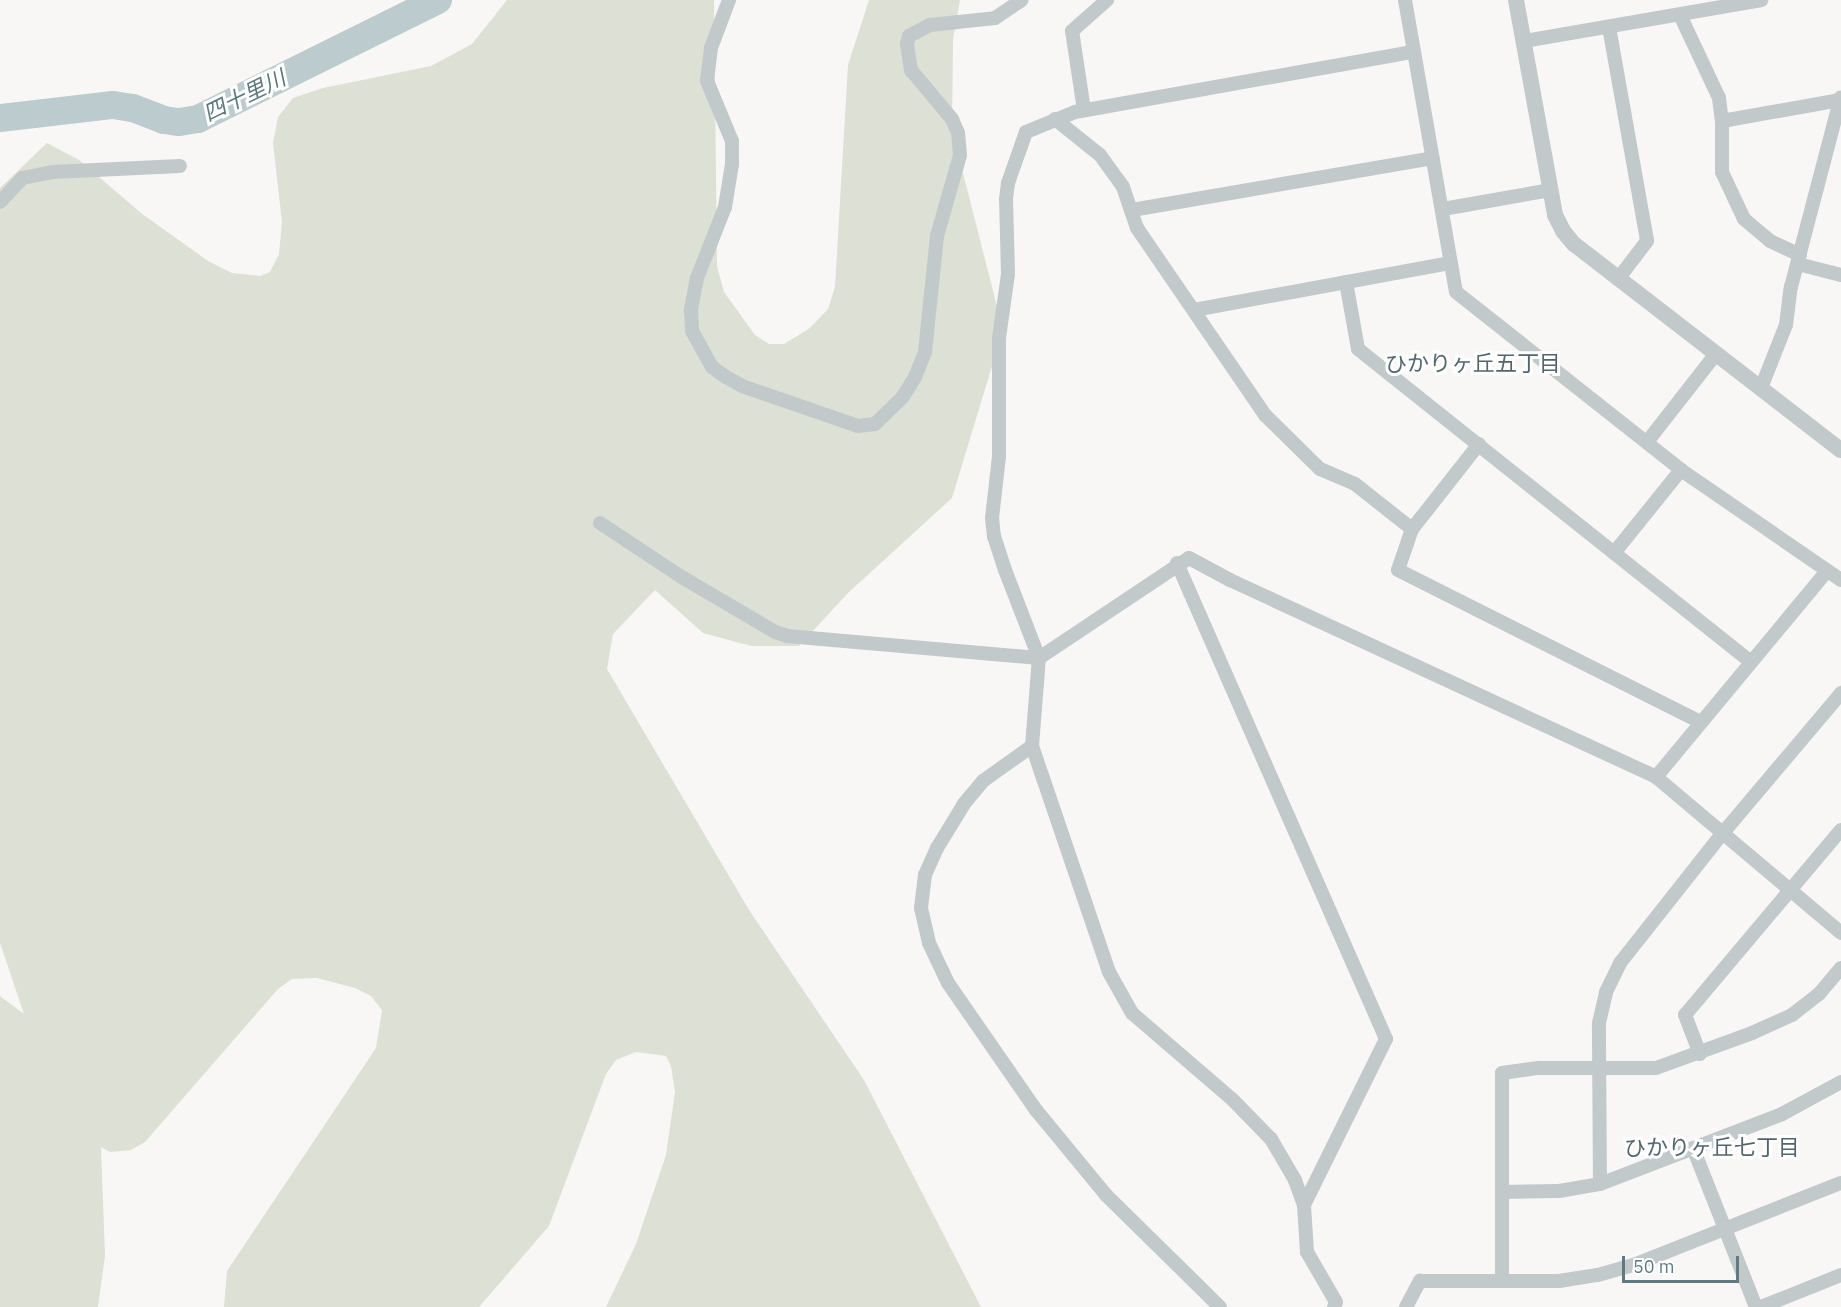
<!DOCTYPE html>
<html>
<head>
<meta charset="utf-8">
<style>
	body { margin:0 }
	#map { position:relative; width:1841px; height:1307px; overflow:hidden; background:#f8f7f5; font-family:"IBM Plex Sans","Noto Sans JP",sans-serif }
	div>[style] { position:absolute }
	.green>* { inset:0; background:#dce0d5 }
	.river>* { height:28px; margin:-14px; padding:0 14px; transform-origin:14px; border-radius:14px; background:#bccbcd }
	.minor>* { height:14px; margin:-7px; padding:0 7px; transform-origin:7px; border-radius:7px; background:#c2c9cb }
	.tertiary>* { height:16px; margin:-8px; padding:0 8px; transform-origin:8px; border-radius:8px; background:#c2c9cb }
	span { translate:-50% -50%; white-space:nowrap; text-align:center; line-height:1.15; -webkit-text-stroke:6px #fff; paint-order:stroke }
	.water-label { font-size:22px; color:#5c797c; font-style:italic }
	.neighbourhood-label { font-size:22px; color:#53666c }
	.scale { position:absolute; left:1622px; top:1256px; width:117px; height:27px; box-sizing:border-box; border:3px solid #617a81; border-top:0; padding-left:8px; font-size:18px; line-height:21px; white-space:nowrap; color:#617a81; -webkit-text-stroke:4px #fff; paint-order:stroke }
</style>
</head>
<body>
<div id="map">
	<div class="green">
		<div style="clip-path:polygon(507px 0,714px 0,717px 266px,724px 292px,755px 335px,769px 344px,784px 344px,810px 328px,828px 309px,835px 287px,848px 65px,869px 0,960px 0,953px 39px,952px 130px,1003px 330px,952px 498px,848px 593px,799px 646px,751px 646px,703px 633px,655px 590px,613px 634px,607px 669px,749px 910px,864px 1080px,981px 1307px,606px 1307px,636px 1244px,666px 1155px,675px 1092px,671px 1066px,666px 1056px,636px 1052px,616px 1060px,606px 1074px,549px 1226px,479px 1307px,224px 1307px,227px 1271px,376px 1048px,382px 1010px,371px 996px,355px 988px,317px 978px,292px 979px,278px 989px,145px 1142px,131px 1150px,110px 1152px,101px 1147px,105px 1256px,98px 1307px,0 1307px,0 996px,24px 1014px,0 943px,0 188px,47px 143px,79px 160px,141px 213px,208px 261px,232px 273px,260px 276px,270px 272px,279px 254px,282px 222px,273px 143px,278px 117px,293px 98px,323px 88px,431px 66px,472px 44px)"></div>
	</div>
	<div class="river">
		<div style="left:0;top:118px;width:114px;rotate:-6.6deg"></div>
		<div style="left:113px;top:105px;width:20px;rotate:9deg"></div>
		<div style="left:133px;top:108px;width:33px;rotate:21deg"></div>
		<div style="left:164px;top:120px;width:15px;rotate:8deg"></div>
		<div style="left:179px;top:122px;width:19px;rotate:-9deg"></div>
		<div style="left:198px;top:119px;width:268px;rotate:-26.4deg"></div>
	</div>
	<div class="minor">
		<div style="left:729px;top:0;width:51px;rotate:110.6deg"></div>
		<div style="left:711px;top:48px;width:33px;rotate:97deg"></div>
		<div style="left:707px;top:81px;width:65px;rotate:67.4deg"></div>
		<div style="left:732px;top:141px;width:23px;rotate:90deg"></div>
		<div style="left:732px;top:164px;width:44px;rotate:99.2deg"></div>
		<div style="left:725px;top:207px;width:76px;rotate:111.5deg"></div>
		<div style="left:697px;top:278px;width:33px;rotate:101deg"></div>
		<div style="left:691px;top:310px;width:21px;rotate:87deg"></div>
		<div style="left:692px;top:331px;width:41px;rotate:60.9deg"></div>
		<div style="left:712px;top:367px;width:17px;rotate:36deg"></div>
		<div style="left:726px;top:377px;width:18px;rotate:29deg"></div>
		<div style="left:742px;top:386px;width:123px;rotate:19deg"></div>
		<div style="left:858px;top:426px;width:17px;rotate:-7deg"></div>
		<div style="left:875px;top:424px;width:37px;rotate:-44deg"></div>
		<div style="left:902px;top:398px;width:25px;rotate:-58deg"></div>
		<div style="left:915px;top:377px;width:27px;rotate:-68deg"></div>
		<div style="left:925px;top:352px;width:117px;rotate:-84.1deg"></div>
		<div style="left:937px;top:236px;width:84px;rotate:-74.1deg"></div>
		<div style="left:960px;top:155px;width:22px;rotate:-95deg"></div>
		<div style="left:958px;top:133px;width:15px;rotate:-113deg"></div>
		<div style="left:952px;top:119px;width:64px;rotate:-129.9deg"></div>
		<div style="left:911px;top:70px;width:26px;rotate:-99deg"></div>
		<div style="left:907px;top:44px;width:8px;rotate:-76deg"></div>
		<div style="left:909px;top:36px;width:24px;rotate:-28deg"></div>
		<div style="left:930px;top:25px;width:65px;rotate:-6.1deg"></div>
		<div style="left:995px;top:18px;width:32px;rotate:-34deg"></div>
		<div style="left:1405px;top:0;width:296px;rotate:80.1deg"></div>
		<div style="left:1456px;top:292px;width:287px;rotate:38.3deg"></div>
		<div style="left:1681px;top:470px;width:194px;rotate:34.5deg"></div>
		<div style="left:1680px;top:15px;width:92px;rotate:64.8deg"></div>
		<div style="left:1719px;top:98px;width:23px;rotate:83deg"></div>
		<div style="left:1722px;top:121px;width:120px;rotate:-10.1deg"></div>
		<div style="left:1609px;top:27px;width:217px;rotate:79.9deg"></div>
		<div style="left:1647px;top:241px;width:48px;rotate:127.3deg"></div>
		<div style="left:1524px;top:41px;width:241px;rotate:-9.8deg"></div>
		<div style="left:1084px;top:110px;width:80px;rotate:-98.6deg"></div>
		<div style="left:1072px;top:31px;width:47px;rotate:-41.5deg"></div>
		<div style="left:1055px;top:119px;width:58px;rotate:38.7deg"></div>
		<div style="left:1100px;top:155px;width:39px;rotate:54deg"></div>
		<div style="left:1123px;top:187px;width:43px;rotate:71.1deg"></div>
		<div style="left:1137px;top:228px;width:227px;rotate:55.6deg"></div>
		<div style="left:1265px;top:415px;width:77px;rotate:44.5deg"></div>
		<div style="left:1320px;top:469px;width:38px;rotate:23deg"></div>
		<div style="left:1355px;top:484px;width:73px;rotate:38.3deg"></div>
		<div style="left:1722px;top:121px;width:51px;rotate:90deg"></div>
		<div style="left:1722px;top:172px;width:52px;rotate:64.9deg"></div>
		<div style="left:1744px;top:219px;width:34px;rotate:40deg"></div>
		<div style="left:1770px;top:241px;width:33px;rotate:25deg"></div>
		<div style="left:0;top:202px;width:33px;rotate:-47deg"></div>
		<div style="left:22px;top:178px;width:32px;rotate:-11deg"></div>
		<div style="left:53px;top:172px;width:127px;rotate:-2.7deg"></div>
		<div style="left:1443px;top:209px;width:110px;rotate:-10deg"></div>
		<div style="left:1132px;top:210px;width:305px;rotate:-9.8deg"></div>
		<div style="left:1798px;top:264px;width:44px;rotate:14.3deg"></div>
		<div style="left:1346px;top:282px;width:68px;rotate:79.8deg"></div>
		<div style="left:1358px;top:349px;width:502px;rotate:38.54deg"></div>
		<div style="left:1194px;top:310px;width:261px;rotate:-10.4deg"></div>
		<div style="left:1761px;top:388px;width:68px;rotate:-68.4deg"></div>
		<div style="left:1786px;top:325px;width:38px;rotate:-83deg"></div>
		<div style="left:1791px;top:287px;width:196px;rotate:-75.3deg"></div>
		<div style="left:1647px;top:442px;width:110px;rotate:-52deg"></div>
		<div style="left:1479px;top:444px;width:108px;rotate:128.2deg"></div>
		<div style="left:1412px;top:529px;width:43px;rotate:108.9deg"></div>
		<div style="left:1398px;top:570px;width:338px;rotate:26.7deg"></div>
		<div style="left:600px;top:523px;width:96px;rotate:33.5deg"></div>
		<div style="left:680px;top:576px;width:110px;rotate:30.5deg"></div>
		<div style="left:775px;top:632px;width:13px;rotate:18deg"></div>
		<div style="left:787px;top:636px;width:253px;rotate:5deg"></div>
		<div style="left:1039px;top:658px;width:180px;rotate:-33.7deg"></div>
		<div style="left:1189px;top:558px;width:47px;rotate:28.2deg"></div>
		<div style="left:1230px;top:580px;width:469px;rotate:24.8deg"></div>
		<div style="left:1656px;top:777px;width:242px;rotate:40.1deg"></div>
		<div style="left:1614px;top:553px;width:107px;rotate:-51.1deg"></div>
		<div style="left:1177px;top:563px;width:520px;rotate:66.29deg"></div>
		<div style="left:1386px;top:1039px;width:185px;rotate:116.3deg"></div>
		<div style="left:1032px;top:746px;width:60px;rotate:144.5deg"></div>
		<div style="left:983px;top:781px;width:30px;rotate:130deg"></div>
		<div style="left:964px;top:804px;width:52px;rotate:121.5deg"></div>
		<div style="left:937px;top:848px;width:30px;rotate:114deg"></div>
		<div style="left:925px;top:875px;width:33px;rotate:97deg"></div>
		<div style="left:921px;top:908px;width:36px;rotate:77deg"></div>
		<div style="left:929px;top:943px;width:44px;rotate:64.6deg"></div>
		<div style="left:948px;top:983px;width:155px;rotate:55.3deg"></div>
		<div style="left:1036px;top:1110px;width:110px;rotate:50.5deg"></div>
		<div style="left:1106px;top:1195px;width:160px;rotate:44.5deg"></div>
		<div style="left:1656px;top:777px;width:268px;rotate:-50.3deg"></div>
		<div style="left:1700px;top:1054px;width:42px;rotate:-111deg"></div>
		<div style="left:1685px;top:1015px;width:242px;rotate:-49.9deg"></div>
		<div style="left:1693px;top:1148px;width:171px;rotate:68.4deg"></div>
		<div style="left:1600px;top:1184px;width:161px;rotate:-90.4deg"></div>
		<div style="left:1599px;top:1023px;width:32px;rotate:-77deg"></div>
		<div style="left:1606px;top:992px;width:32px;rotate:-64deg"></div>
		<div style="left:1620px;top:963px;width:164px;rotate:-51.7deg"></div>
		<div style="left:1722px;top:834px;width:185px;rotate:-49.8deg"></div>
		<div style="left:1502px;top:1192px;width:57px;rotate:-1deg"></div>
		<div style="left:1559px;top:1191px;width:42px;rotate:-9.7deg"></div>
		<div style="left:1600px;top:1184px;width:195px;rotate:-21deg"></div>
		<div style="left:1782px;top:1114px;width:67px;rotate:-28.5deg"></div>
		<div style="left:1502px;top:1281px;width:208px;rotate:-90deg"></div>
		<div style="left:1502px;top:1073px;width:37px;rotate:-8deg"></div>
		<div style="left:1539px;top:1068px;width:117px"></div>
		<div style="left:1656px;top:1068px;width:102px;rotate:-20deg"></div>
		<div style="left:1752px;top:1033px;width:44px;rotate:-24.2deg"></div>
		<div style="left:1792px;top:1015px;width:34px;rotate:-38deg"></div>
		<div style="left:1819px;top:994px;width:34px;rotate:-50deg"></div>
		<div style="left:1334px;top:1307px;width:5px;rotate:-68deg"></div>
		<div style="left:1336px;top:1302px;width:58px;rotate:-120.1deg"></div>
		<div style="left:1307px;top:1252px;width:47px;rotate:-93.7deg"></div>
		<div style="left:1304px;top:1205px;width:27px;rotate:-110deg"></div>
		<div style="left:1295px;top:1180px;width:48px;rotate:-120.3deg"></div>
		<div style="left:1271px;top:1139px;width:54px;rotate:-134.3deg"></div>
		<div style="left:1233px;top:1100px;width:133px;rotate:-139.3deg"></div>
		<div style="left:1132px;top:1013px;width:47px;rotate:-119.3deg"></div>
		<div style="left:1109px;top:972px;width:239px;rotate:-108.8deg"></div>
		<div style="left:1032px;top:746px;width:88px;rotate:-85.5deg"></div>
		<div style="left:1039px;top:658px;width:94px;rotate:-111.1deg"></div>
		<div style="left:1005px;top:570px;width:35px;rotate:-108deg"></div>
		<div style="left:994px;top:537px;width:19px;rotate:-96deg"></div>
		<div style="left:992px;top:518px;width:61px;rotate:-83.5deg"></div>
		<div style="left:999px;top:457px;width:119px;rotate:-90deg"></div>
		<div style="left:999px;top:338px;width:65px;rotate:-82deg"></div>
		<div style="left:1008px;top:274px;width:75px;rotate:-91.5deg"></div>
		<div style="left:1006px;top:199px;width:16px;rotate:-83deg"></div>
		<div style="left:1008px;top:183px;width:54px;rotate:-70.6deg"></div>
		<div style="left:1026px;top:132px;width:53px;rotate:-22.2deg"></div>
		<div style="left:1075px;top:112px;width:343px;rotate:-10.1deg"></div>
		<div style="left:1406px;top:1307px;width:30px;rotate:-62deg"></div>
		<div style="left:1420px;top:1281px;width:139px"></div>
		<div style="left:1559px;top:1281px;width:39px;rotate:-9deg"></div>
		<div style="left:1598px;top:1275px;width:40px;rotate:-16deg"></div>
		<div style="left:1636px;top:1264px;width:220px;rotate:-21.6deg"></div>
		<div style="left:1761px;top:1307px;width:86px;rotate:-21.8deg"></div>
	</div>
	<div class="tertiary">
		<div style="left:1516px;top:0;width:219px;rotate:79.7deg"></div>
		<div style="left:1555px;top:215px;width:18px;rotate:63deg"></div>
		<div style="left:1563px;top:231px;width:17px;rotate:50deg"></div>
		<div style="left:1574px;top:244px;width:337px;rotate:37.7deg"></div>
	</div>
	<div class="water-label">
		<span style="left:244px;top:95px;rotate:-26deg">四十里川</span>
	</div>
	<div class="neighbourhood-label">
		<span style="left:1473px;top:363px">ひかりヶ丘五丁目</span>
		<span style="left:1712px;top:1147px">ひかりヶ丘七丁目</span>
	</div>
	<div class="scale">50 m</div>
</div>
</body>
</html>
